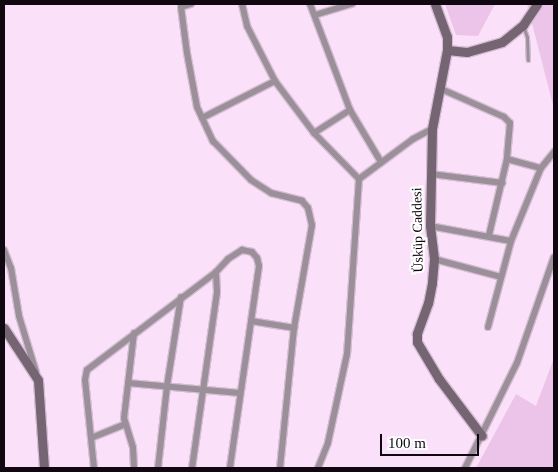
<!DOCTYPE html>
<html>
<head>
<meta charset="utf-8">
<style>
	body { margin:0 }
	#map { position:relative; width:558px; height:472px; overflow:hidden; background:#fbe0f9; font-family:Georgia,serif }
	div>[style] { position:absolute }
	.green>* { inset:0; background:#ecc3e9 }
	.roads { filter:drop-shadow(1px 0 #d5bdd4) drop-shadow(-1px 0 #d5bdd4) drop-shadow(0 1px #d5bdd4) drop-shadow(0 -1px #d5bdd4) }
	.lane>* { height:3px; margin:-1.5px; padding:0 1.5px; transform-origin:1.5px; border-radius:1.5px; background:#9b909a }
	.street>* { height:6px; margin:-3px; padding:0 3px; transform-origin:3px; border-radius:3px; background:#9b909a }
	.secondary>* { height:9px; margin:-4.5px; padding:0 4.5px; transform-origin:4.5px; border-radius:4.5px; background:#756573 }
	span { translate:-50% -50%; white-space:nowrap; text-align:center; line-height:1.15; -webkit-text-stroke:4.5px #fff; paint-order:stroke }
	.street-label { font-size:14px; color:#100810 }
	.frame { position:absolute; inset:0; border:5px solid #100810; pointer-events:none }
	.scale { position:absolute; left:380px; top:434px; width:99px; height:22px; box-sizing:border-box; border:2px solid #100810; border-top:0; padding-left:6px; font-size:15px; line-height:18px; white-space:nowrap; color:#100810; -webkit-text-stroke:4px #fff; paint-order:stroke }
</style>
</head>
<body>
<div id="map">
	<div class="green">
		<div style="clip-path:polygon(445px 4px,495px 4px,478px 36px,456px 35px)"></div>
		<div style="clip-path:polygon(527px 4px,554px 4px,554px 109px)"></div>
		<div style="clip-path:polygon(554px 358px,554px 468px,476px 468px,516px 394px,536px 406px)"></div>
	</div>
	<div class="roads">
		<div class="lane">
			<div style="left:523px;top:25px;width:13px;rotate:72deg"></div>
			<div style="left:527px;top:37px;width:23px;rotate:88deg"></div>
		</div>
		<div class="street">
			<div style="left:191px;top:4px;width:10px;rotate:163deg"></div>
			<div style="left:181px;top:7px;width:46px;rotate:82.6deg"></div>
			<div style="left:187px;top:53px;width:55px;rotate:79.5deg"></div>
			<div style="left:197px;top:107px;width:38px;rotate:65deg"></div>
			<div style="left:213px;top:141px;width:54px;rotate:45.7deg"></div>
			<div style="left:251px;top:180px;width:24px;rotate:33deg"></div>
			<div style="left:271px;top:193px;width:32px;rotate:14deg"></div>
			<div style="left:302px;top:201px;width:9px;rotate:49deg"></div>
			<div style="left:308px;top:208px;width:17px;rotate:77deg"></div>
			<div style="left:312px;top:225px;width:105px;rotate:99.9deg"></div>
			<div style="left:294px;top:328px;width:141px;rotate:95.7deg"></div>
			<div style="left:242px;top:4px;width:23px;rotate:77deg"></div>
			<div style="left:247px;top:26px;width:62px;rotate:63deg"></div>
			<div style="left:275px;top:81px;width:65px;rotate:53.1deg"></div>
			<div style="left:314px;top:133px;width:64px;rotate:45.6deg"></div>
			<div style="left:359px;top:179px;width:175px;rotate:93.9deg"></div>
			<div style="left:347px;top:354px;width:91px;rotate:102.1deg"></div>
			<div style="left:328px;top:443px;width:27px;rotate:112deg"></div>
			<div style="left:310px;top:4px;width:113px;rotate:69.3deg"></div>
			<div style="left:350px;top:110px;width:61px;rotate:59.2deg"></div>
			<div style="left:315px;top:15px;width:39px;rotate:-17deg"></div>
			<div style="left:439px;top:88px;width:71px;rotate:24deg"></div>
			<div style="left:504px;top:117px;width:8px;rotate:45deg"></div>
			<div style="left:510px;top:123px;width:36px;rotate:95deg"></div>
			<div style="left:507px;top:159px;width:78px;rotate:103.3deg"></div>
			<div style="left:202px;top:118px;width:82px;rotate:-26.9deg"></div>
			<div style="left:314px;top:133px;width:43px;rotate:-32.6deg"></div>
			<div style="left:507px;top:159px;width:35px;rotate:15deg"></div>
			<div style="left:431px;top:174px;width:72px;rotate:7.2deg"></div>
			<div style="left:359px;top:179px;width:67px;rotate:-36.5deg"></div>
			<div style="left:413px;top:139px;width:21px;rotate:-28deg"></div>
			<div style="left:430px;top:226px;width:82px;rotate:10.5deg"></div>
			<div style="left:4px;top:250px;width:19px;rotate:69deg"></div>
			<div style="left:11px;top:268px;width:49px;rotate:80.5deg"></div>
			<div style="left:19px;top:316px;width:59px;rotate:73.1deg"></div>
			<div style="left:434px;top:259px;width:69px;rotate:15deg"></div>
			<div style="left:251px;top:321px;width:44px;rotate:9.2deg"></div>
			<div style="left:488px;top:327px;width:89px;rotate:-75deg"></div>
			<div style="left:511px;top:241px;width:79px;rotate:-67.7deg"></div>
			<div style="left:541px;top:168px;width:21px;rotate:-51deg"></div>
			<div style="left:134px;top:333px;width:86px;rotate:96.7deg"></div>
			<div style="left:124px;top:418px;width:31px;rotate:73deg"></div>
			<div style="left:133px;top:448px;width:20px;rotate:87deg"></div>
			<div style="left:128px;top:383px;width:112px;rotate:5.1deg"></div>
			<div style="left:91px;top:438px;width:37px;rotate:-22deg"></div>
			<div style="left:94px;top:468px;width:88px;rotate:-95.8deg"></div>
			<div style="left:85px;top:380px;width:10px;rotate:-79deg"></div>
			<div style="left:87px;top:370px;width:162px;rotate:-37.2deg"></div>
			<div style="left:216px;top:272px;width:18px;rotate:-47deg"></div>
			<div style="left:228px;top:259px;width:17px;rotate:-33deg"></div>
			<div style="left:242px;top:250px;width:10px;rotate:11deg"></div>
			<div style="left:252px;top:252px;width:8px;rotate:50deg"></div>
			<div style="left:257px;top:258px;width:8px;rotate:76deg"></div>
			<div style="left:259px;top:266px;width:204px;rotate:98.2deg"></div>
			<div style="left:158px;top:468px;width:82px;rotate:-83.7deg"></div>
			<div style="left:167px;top:386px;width:90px;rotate:-81.1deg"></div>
			<div style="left:192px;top:468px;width:178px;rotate:-81.9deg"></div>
			<div style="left:217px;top:292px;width:20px;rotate:-93deg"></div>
			<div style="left:465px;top:468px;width:117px;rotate:-63.7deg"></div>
			<div style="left:517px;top:363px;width:112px;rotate:-70.8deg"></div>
		</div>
		<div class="secondary">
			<div style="left:435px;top:4px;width:35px;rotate:70deg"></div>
			<div style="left:447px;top:37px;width:13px;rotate:90deg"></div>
			<div style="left:447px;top:50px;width:80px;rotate:100.8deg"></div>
			<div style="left:432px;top:129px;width:97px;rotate:91.2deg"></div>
			<div style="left:430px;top:226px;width:33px;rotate:83deg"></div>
			<div style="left:434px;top:259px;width:24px;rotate:95deg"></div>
			<div style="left:432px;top:283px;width:20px;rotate:101deg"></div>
			<div style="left:428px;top:303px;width:33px;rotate:110deg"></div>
			<div style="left:417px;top:334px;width:8px;rotate:90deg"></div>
			<div style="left:417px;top:342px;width:43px;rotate:59.3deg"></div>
			<div style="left:439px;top:379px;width:71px;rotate:53deg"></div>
			<div style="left:447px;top:50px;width:20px;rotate:6deg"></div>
			<div style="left:467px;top:52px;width:36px;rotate:-16deg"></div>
			<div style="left:502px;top:42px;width:27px;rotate:-39deg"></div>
			<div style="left:523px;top:25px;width:25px;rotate:-56deg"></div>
			<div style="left:4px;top:328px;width:62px;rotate:56.8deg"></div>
			<div style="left:38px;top:380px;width:88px;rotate:86.1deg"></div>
		</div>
	</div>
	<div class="street-label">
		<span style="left:418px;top:230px;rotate:-91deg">Üsküp Caddesi</span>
	</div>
	<div class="frame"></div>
	<div class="scale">100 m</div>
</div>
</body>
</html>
